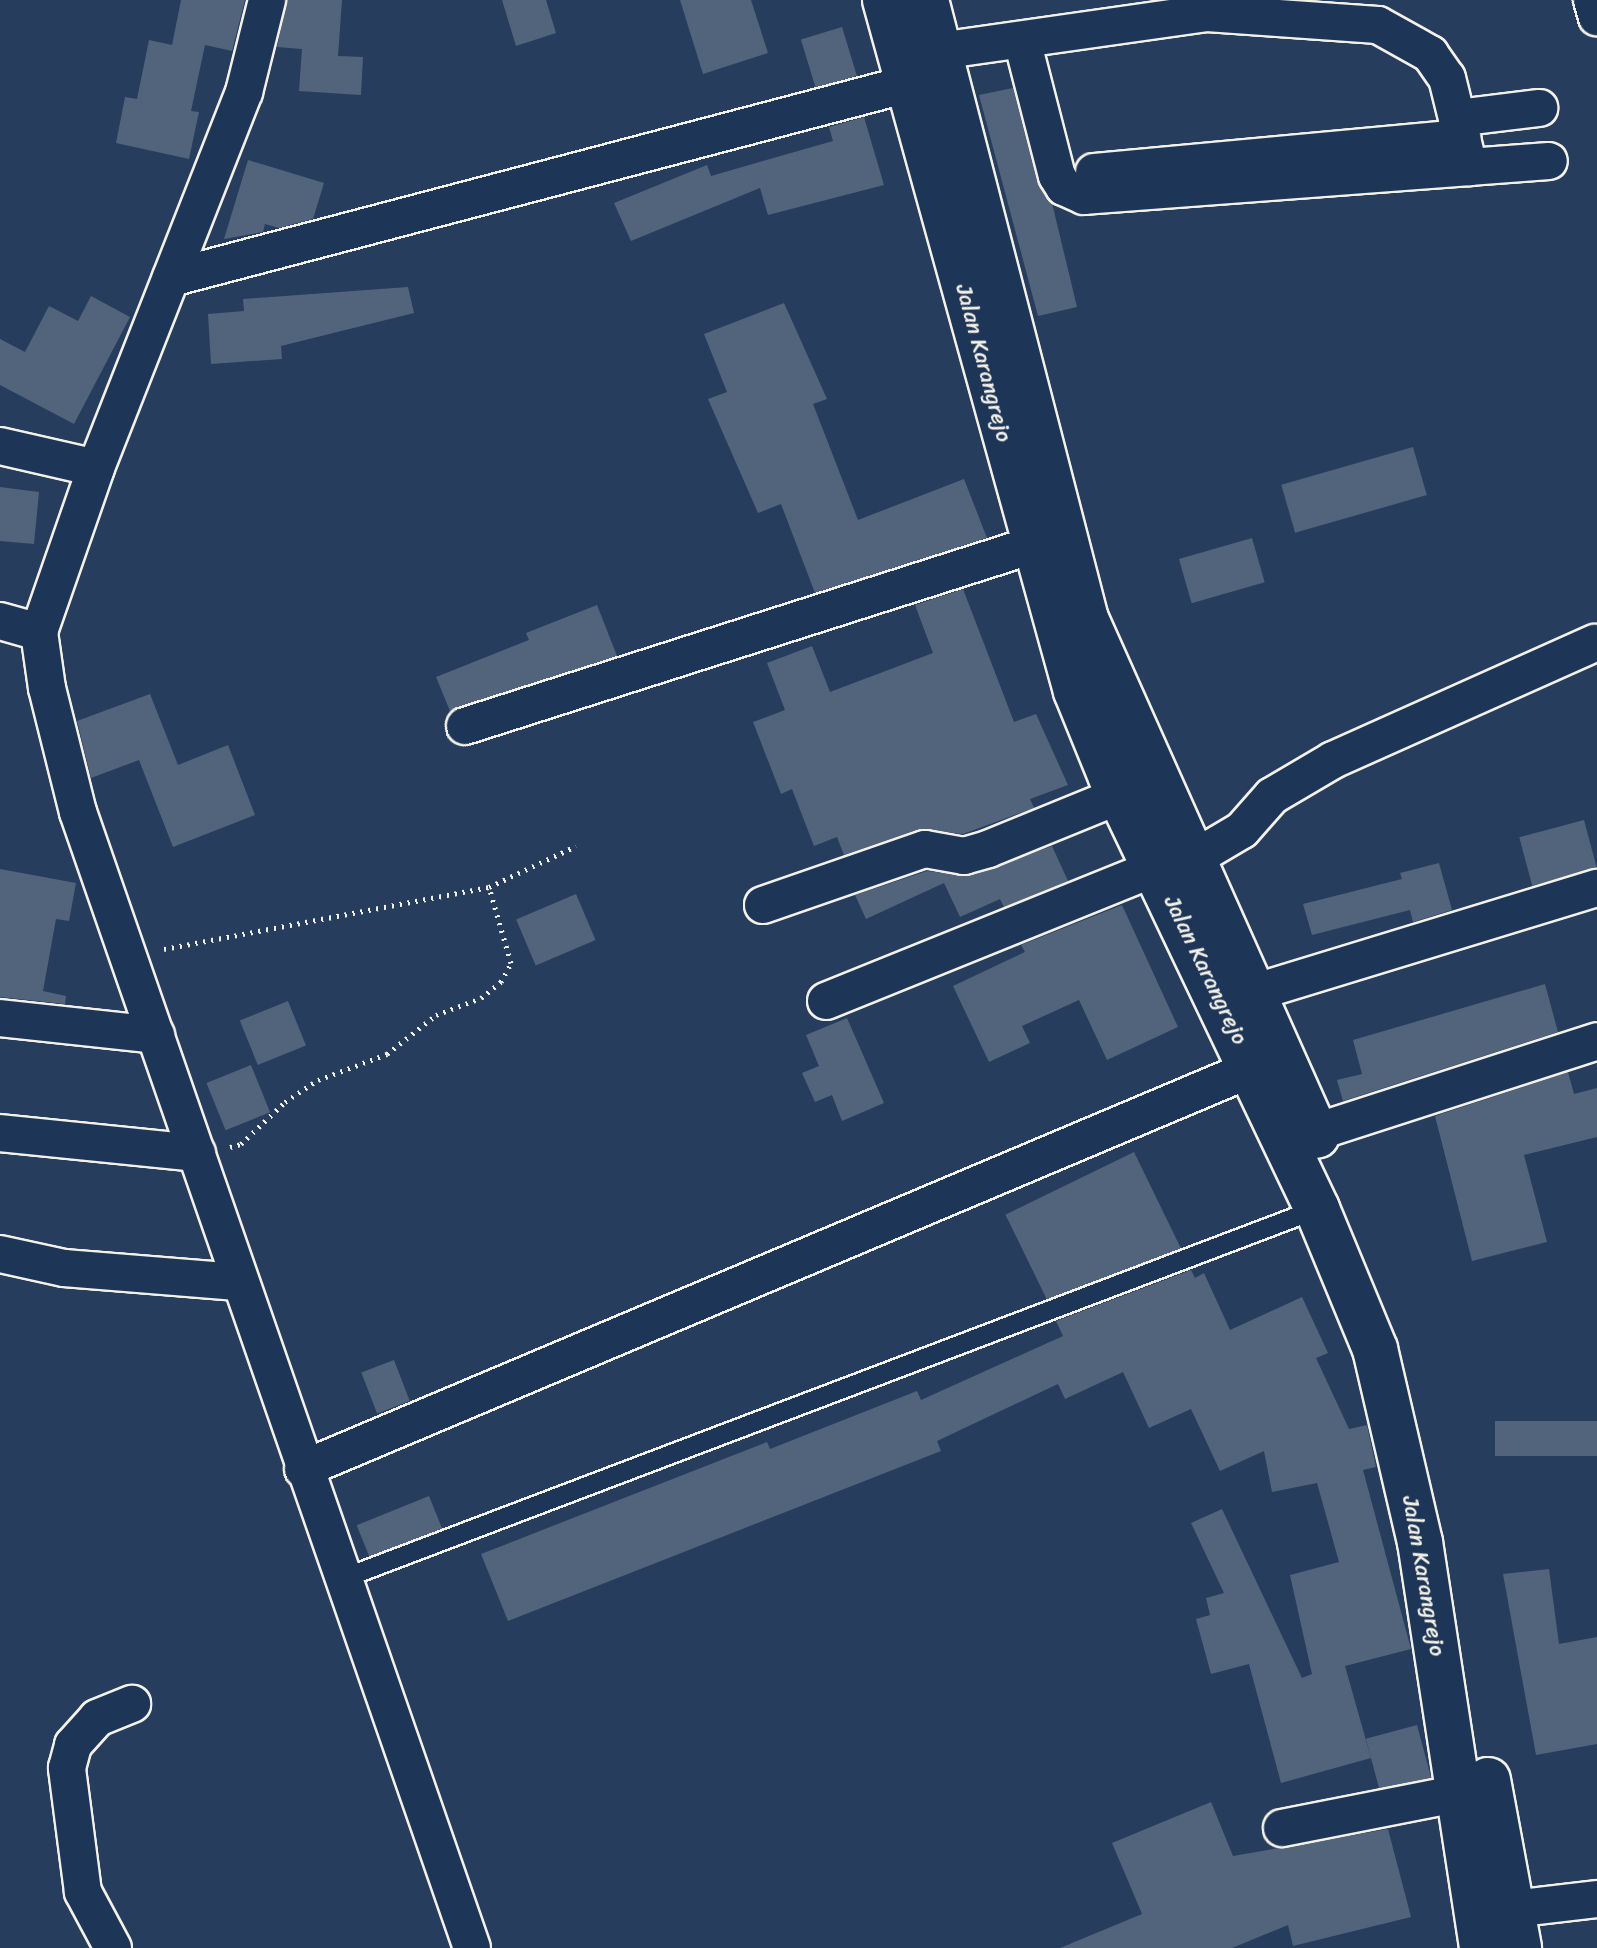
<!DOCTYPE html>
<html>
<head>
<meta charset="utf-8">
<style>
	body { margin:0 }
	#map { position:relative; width:1597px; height:1948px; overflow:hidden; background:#263d5d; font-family:Sriracha,sans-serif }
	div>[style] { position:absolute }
	.building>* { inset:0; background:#52647b; transform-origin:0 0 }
	.path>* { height:5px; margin-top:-2.5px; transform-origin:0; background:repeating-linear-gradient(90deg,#f4f1e8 0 2px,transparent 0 8px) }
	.roads { filter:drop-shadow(2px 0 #f4f1e8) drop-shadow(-2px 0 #f4f1e8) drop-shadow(0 2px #f4f1e8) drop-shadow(0 -2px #f4f1e8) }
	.service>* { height:18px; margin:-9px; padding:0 9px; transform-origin:9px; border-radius:9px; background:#1d3557 }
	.minor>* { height:36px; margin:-18px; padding:0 18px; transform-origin:18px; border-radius:18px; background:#1d3557 }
	.primary>* { height:44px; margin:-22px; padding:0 22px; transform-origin:22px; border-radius:22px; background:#1d3557 }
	span { translate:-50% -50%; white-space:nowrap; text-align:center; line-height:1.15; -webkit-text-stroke:7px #1d3557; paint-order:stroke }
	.street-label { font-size:22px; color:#f4f1e8 }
</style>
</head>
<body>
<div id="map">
	<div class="building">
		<div style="clip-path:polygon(181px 0,245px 0,232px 51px,205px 45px,191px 111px,199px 112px,189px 159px,116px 143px,125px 97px,137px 99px,149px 40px,172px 45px)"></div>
		<div style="clip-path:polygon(287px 0,342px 0,338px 56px,363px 57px,361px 95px,299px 91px,302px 49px,277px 47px)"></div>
		<div style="clip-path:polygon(502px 0,546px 0,556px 33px,516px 46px)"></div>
		<div style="clip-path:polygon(680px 0,751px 0,768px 53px,703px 74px)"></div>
		<div style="left:842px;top:27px;width:51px;height:43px;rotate:73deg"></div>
		<div style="clip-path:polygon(1013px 88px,1037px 181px,1052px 203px,1077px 307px,1038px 316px,979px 95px)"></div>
		<div style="clip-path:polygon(864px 117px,884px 185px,768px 215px,760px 188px,631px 241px,614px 203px,707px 165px,711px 176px,833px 141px,829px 127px)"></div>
		<div style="clip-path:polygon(248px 160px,324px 183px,313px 219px,279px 228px,265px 224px,263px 232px,224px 239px)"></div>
		<div style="clip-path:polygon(408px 287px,414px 313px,281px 346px,282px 359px,211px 364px,208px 314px,244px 311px,243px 299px)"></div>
		<div style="clip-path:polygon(91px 296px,130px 317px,74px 424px,0 385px,0 339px,25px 352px,49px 306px,78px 321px)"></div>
		<div style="clip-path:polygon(784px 303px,827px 399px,813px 404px,858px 520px,964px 479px,987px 538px,815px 593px,781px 504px,758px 513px,708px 399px,727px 392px,704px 334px)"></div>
		<div style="left:1413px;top:447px;width:50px;height:137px;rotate:74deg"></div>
		<div style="clip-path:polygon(0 487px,39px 492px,34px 544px,0 541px)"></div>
		<div style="left:1252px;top:538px;width:46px;height:76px;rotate:74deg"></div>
		<div style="clip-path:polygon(963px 589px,1014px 722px,1036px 714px,1068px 785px,1030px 799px,1034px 808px,963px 834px,919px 829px,844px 855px,837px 837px,814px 846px,792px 789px,781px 794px,753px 722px,785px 710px,767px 663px,812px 646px,830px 692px,933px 653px,915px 605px)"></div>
		<div style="clip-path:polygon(597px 605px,617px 656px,450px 711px,436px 677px,529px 640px,526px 633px)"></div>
		<div style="clip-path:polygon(150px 694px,178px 765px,228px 745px,255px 815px,173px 847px,139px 760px,91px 778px,77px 721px)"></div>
		<div style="left:1584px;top:820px;width:50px;height:67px;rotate:75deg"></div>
		<div style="clip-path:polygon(1052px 846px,1068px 881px,1004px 907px,1000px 899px,960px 917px,944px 883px,866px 919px,855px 895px,927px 871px,970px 876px)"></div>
		<div style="clip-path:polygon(1439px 863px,1452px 910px,1413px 922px,1410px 910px,1312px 935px,1303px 904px,1402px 879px,1400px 873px)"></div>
		<div style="clip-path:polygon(0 869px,76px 883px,69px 921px,56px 919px,43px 991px,66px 996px,65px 1004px,0 997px)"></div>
		<div style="left:576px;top:894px;width:50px;height:65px;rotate:67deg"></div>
		<div style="clip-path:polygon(1122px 905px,1178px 1027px,1107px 1060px,1079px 1000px,1022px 1026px,1030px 1043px,989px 1062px,953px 986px,1025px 952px,1021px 945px)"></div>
		<div style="clip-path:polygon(1545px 984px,1558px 1032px,1343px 1101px,1337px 1080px,1362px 1074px,1353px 1040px)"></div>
		<div style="left:288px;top:1001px;width:48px;height:52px;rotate:68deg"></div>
		<div style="clip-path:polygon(847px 1018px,884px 1103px,842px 1121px,832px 1095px,815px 1102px,802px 1073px,819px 1066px,806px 1035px)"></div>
		<div style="left:251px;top:1065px;width:51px;height:48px;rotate:68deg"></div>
		<div style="clip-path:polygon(1568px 1072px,1574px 1094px,1597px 1088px,1597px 1137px,1524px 1155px,1547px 1242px,1472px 1261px,1435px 1116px)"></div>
		<div style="left:1134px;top:1152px;width:107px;height:143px;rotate:64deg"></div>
		<div style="clip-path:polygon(1191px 1270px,1195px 1278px,1204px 1273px,1230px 1330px,1302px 1297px,1328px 1353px,1316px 1358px,1349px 1429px,1367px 1425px,1376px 1467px,1363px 1470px,1411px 1649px,1345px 1666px,1371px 1758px,1281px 1783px,1249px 1664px,1211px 1674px,1196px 1619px,1210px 1615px,1206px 1598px,1224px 1593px,1191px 1523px,1222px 1509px,1302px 1678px,1312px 1674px,1290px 1575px,1339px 1562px,1317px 1483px,1272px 1492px,1264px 1451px,1220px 1471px,1191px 1409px,1149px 1428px,1123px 1372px,1065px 1399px,1058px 1384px,937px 1441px,941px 1451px,508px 1621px,481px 1554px,767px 1442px,770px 1449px,917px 1391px,921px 1400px,1063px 1336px,1056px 1321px)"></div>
		<div style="left:394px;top:1360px;width:44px;height:35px;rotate:69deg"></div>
		<div style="left:1597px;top:1421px;width:35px;height:102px;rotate:90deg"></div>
		<div style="left:429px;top:1496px;width:35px;height:78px;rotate:68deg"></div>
		<div style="clip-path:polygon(1549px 1569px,1559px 1644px,1597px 1637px,1597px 1744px,1536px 1755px,1503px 1574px)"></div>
		<div style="left:1417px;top:1725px;width:55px;height:53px;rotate:75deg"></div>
		<div style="clip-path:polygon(1211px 1802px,1233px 1856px,1388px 1829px,1411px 1917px,1293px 1946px,1288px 1925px,1232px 1948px,1060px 1948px,1142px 1914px,1112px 1843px)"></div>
	</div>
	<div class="path">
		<div style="left:164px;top:949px;width:331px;rotate:-10.8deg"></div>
		<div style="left:489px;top:887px;width:96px;rotate:-25.2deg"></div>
		<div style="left:230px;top:1147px;width:11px;rotate:-15deg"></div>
		<div style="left:241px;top:1144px;width:61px;rotate:-43.7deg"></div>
		<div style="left:285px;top:1102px;width:40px;rotate:-34deg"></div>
		<div style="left:318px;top:1080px;width:74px;rotate:-20.6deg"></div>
		<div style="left:387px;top:1054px;width:63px;rotate:-38.5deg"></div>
		<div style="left:436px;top:1015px;width:48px;rotate:-20.7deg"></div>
		<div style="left:481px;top:998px;width:26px;rotate:-39deg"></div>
		<div style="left:501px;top:982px;width:21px;rotate:-62deg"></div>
		<div style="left:511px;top:963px;width:79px;rotate:-106.1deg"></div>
	</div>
	<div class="roads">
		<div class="service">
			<div style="left:342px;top:1579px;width:1043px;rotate:-20.78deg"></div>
		</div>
		<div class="minor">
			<div style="left:267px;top:0;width:95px;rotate:104deg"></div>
			<div style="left:244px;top:92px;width:404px;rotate:111.5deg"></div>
			<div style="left:96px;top:468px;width:174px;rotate:109.2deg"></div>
			<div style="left:39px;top:632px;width:57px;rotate:81.9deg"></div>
			<div style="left:47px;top:688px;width:128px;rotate:76deg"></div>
			<div style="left:78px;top:812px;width:1202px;rotate:70.87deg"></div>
			<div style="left:1592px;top:0;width:18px;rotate:74deg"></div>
			<div style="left:1022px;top:40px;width:140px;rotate:75.6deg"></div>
			<div style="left:1057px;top:176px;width:13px;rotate:58deg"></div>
			<div style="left:1064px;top:187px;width:22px;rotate:24deg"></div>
			<div style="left:1084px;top:196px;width:386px;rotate:-4.3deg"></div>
			<div style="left:939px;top:51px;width:271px;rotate:-8.1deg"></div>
			<div style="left:1207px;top:13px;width:171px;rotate:4deg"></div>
			<div style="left:1378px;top:25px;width:60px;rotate:29.1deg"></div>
			<div style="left:1430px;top:54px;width:29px;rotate:55deg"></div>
			<div style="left:1447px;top:78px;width:92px;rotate:76.1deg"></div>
			<div style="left:1469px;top:167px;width:80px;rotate:-4.3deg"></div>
			<div style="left:1457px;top:118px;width:83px;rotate:-7deg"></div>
			<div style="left:1094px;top:172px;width:370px;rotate:-5.3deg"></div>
			<div style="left:171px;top:278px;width:762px;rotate:-14.75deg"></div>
			<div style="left:0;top:446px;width:98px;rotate:12.9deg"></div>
			<div style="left:0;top:621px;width:41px;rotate:15.8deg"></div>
			<div style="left:465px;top:726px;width:596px;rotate:-17.68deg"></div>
			<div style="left:1193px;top:859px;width:57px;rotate:-30.6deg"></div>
			<div style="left:1242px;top:830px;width:45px;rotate:-48.6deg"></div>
			<div style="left:1272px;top:796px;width:71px;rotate:-30.5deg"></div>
			<div style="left:1333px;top:760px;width:287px;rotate:-24.1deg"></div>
			<div style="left:763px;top:905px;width:171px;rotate:-19.1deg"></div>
			<div style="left:925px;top:849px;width:40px;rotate:10deg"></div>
			<div style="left:964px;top:856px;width:25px;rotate:-16deg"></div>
			<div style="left:988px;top:849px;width:143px;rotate:-22.2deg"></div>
			<div style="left:1253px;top:993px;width:360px;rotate:-17deg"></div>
			<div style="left:826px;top:1001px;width:356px;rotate:-22deg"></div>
			<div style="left:0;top:1018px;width:157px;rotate:6.2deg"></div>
			<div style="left:1316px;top:1132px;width:295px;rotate:-17.9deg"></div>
			<div style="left:0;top:1133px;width:198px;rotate:5.8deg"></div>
			<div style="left:0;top:1254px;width:66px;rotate:12.3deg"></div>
			<div style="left:64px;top:1268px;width:174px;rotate:4.6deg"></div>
			<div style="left:303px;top:1469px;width:1031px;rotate:-22.88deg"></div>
			<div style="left:1282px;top:1828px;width:182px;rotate:-11.1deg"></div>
			<div style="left:1512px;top:1909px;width:86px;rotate:-6.7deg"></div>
			<div style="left:113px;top:1948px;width:64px;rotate:-118.2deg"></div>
			<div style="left:83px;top:1892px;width:125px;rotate:-97.4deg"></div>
			<div style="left:67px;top:1768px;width:24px;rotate:-75deg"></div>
			<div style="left:73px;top:1745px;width:36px;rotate:-48deg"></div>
			<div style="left:97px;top:1718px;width:38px;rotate:-22deg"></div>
		</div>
		<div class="primary">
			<div style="left:885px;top:0;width:717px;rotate:74.55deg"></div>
			<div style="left:1076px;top:691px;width:93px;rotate:67.9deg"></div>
			<div style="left:1111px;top:777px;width:479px;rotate:64.5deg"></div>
			<div style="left:1317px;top:1209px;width:152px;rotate:67.5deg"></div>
			<div style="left:1375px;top:1349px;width:198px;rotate:76.9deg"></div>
			<div style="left:1420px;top:1542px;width:411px;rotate:81.3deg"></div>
			<div style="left:926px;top:0;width:639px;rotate:75.51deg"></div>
			<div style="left:1086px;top:619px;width:566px;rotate:65.92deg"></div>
			<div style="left:1488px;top:1780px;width:171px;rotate:79.5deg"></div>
		</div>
	</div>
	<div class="street-label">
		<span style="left:984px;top:363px;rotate:75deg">Jalan Karangrejo</span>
		<span style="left:1206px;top:970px;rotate:64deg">Jalan Karangrejo</span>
		<span style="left:1424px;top:1576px;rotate:80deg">Jalan Karangrejo</span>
	</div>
</div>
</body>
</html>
